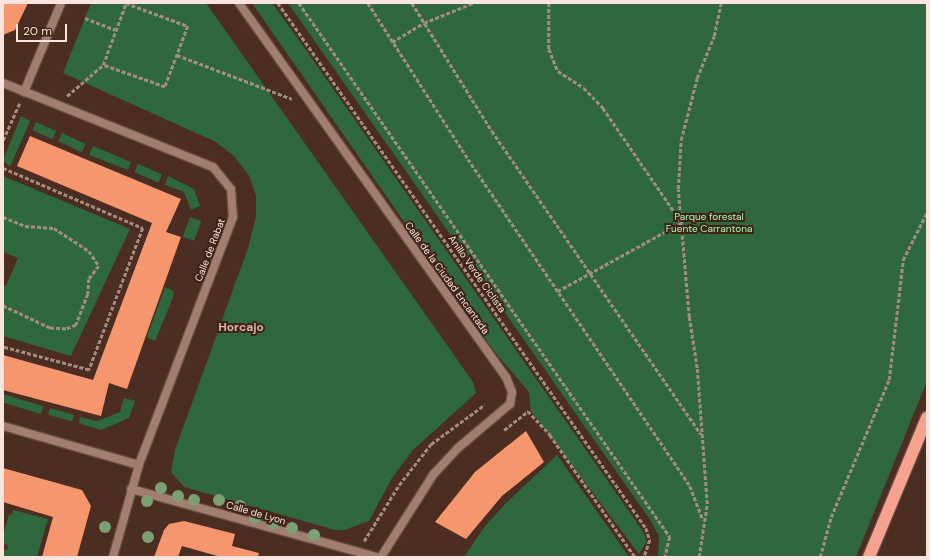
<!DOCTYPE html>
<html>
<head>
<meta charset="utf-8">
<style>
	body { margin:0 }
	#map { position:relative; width:930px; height:560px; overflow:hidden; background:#4b2d21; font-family:"DM Sans",sans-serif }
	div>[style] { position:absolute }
	.green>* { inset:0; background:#2f683e; transform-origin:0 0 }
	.building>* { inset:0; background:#f6966f }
	.path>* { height:2.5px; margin-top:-1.25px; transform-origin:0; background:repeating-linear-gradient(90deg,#a58c82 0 4px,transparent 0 6px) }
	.roads { filter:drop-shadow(1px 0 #644b40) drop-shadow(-1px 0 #644b40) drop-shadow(0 1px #644b40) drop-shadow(0 -1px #644b40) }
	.street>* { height:8px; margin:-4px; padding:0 4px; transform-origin:4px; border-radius:4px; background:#a17e70 }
	.highway>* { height:12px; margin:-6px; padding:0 6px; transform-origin:6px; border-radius:6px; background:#f6a28f }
	.trees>* { width:12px; height:12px; margin:-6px; border-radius:50%; background:#7c9f74 }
	span { translate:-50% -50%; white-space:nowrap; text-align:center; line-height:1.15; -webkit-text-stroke:4px #402318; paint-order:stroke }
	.park-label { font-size:10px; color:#a5fcb8 }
	.street-label { font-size:10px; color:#f9e5dd }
	.quarter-label { font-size:12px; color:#dcb6a7; font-weight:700 }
	.frame { position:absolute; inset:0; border:4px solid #f9e5dd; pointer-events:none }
	.scale { position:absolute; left:16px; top:24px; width:51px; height:18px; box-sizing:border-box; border:2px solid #f9e5dd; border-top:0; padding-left:5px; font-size:12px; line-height:14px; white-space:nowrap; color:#f9e5dd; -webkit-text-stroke:3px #402318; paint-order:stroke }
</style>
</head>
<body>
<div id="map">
	<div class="green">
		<div style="clip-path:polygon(91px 3px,206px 3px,473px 382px,476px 393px,413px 450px,392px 478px,369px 521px,344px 530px,335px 530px,184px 487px,171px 472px,175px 450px,248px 248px,256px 217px,256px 196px,250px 177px,234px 156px,216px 142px,63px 73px)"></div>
		<div style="clip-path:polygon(252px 3px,272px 3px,301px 43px,642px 530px,647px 541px,639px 554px,531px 411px,529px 392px,494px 351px)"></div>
		<div style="clip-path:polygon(288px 3px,927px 3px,927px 381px,856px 557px,658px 557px,659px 536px,651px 521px)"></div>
		<div style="clip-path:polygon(21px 116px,30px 121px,10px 167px,3px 160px)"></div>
		<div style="left:36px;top:122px;width:22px;height:9px;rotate:24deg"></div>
		<div style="left:62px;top:133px;width:26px;height:9px;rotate:25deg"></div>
		<div style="clip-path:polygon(93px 146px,131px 162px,128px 170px,89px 155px)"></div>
		<div style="left:138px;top:164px;width:26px;height:9px;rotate:23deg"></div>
		<div style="clip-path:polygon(3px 176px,130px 229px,71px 356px,3px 336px,3px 285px,6px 286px,18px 258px,3px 252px)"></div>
		<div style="clip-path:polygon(168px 176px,194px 189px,200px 206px,191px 210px,184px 192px,165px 185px)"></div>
		<div style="left:190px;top:217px;width:12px;height:21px;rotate:20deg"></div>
		<div style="clip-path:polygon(165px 287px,174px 291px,172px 300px,155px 341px,147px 337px)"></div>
		<div style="left:3px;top:394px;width:42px;height:8px;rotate:17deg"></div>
		<div style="clip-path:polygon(124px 398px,135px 401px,129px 418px,101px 430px,79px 423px,80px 417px,97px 421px,120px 412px)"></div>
		<div style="left:50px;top:408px;width:25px;height:7px;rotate:16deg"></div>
		<div style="clip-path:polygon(557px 455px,629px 557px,464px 557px,485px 526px,505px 504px)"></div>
		<div style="clip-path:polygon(13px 510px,48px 519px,37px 557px,3px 557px,3px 549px,7px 550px,8px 545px,3px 543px,3px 535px,9px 514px,12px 515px)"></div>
	</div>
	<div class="building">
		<div style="clip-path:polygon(3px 3px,28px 3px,15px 30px,3px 35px)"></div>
		<div style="clip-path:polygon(30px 136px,181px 199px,166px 232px,181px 237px,127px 389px,109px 383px,101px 416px,3px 390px,3px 355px,93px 380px,152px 223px,17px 166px)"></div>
		<div style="clip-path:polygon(526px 431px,544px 462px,502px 496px,466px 539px,435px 522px,475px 472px)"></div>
		<div style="clip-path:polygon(3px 468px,82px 490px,91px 506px,77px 557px,42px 557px,53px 517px,3px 502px)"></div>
		<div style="clip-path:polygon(184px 521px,235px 534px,232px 546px,259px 553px,258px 557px,221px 557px,182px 546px,178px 557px,154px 557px,164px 530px,169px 524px)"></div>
	</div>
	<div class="path">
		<div style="left:278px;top:3px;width:641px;rotate:54.97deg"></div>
		<div style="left:646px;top:528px;width:13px;rotate:72deg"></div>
		<div style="left:650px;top:540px;width:18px;rotate:109deg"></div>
		<div style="left:299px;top:3px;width:650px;rotate:55.21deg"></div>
		<div style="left:670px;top:537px;width:21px;rotate:104deg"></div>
		<div style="left:368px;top:3px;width:185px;rotate:57.3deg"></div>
		<div style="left:468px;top:159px;width:395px;rotate:55.8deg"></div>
		<div style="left:690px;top:486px;width:36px;rotate:69deg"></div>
		<div style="left:412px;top:3px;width:151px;rotate:58deg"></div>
		<div style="left:492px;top:131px;width:368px;rotate:55.4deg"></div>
		<div style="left:549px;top:3px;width:46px;rotate:90deg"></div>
		<div style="left:549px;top:49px;width:24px;rotate:68deg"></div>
		<div style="left:558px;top:71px;width:31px;rotate:33deg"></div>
		<div style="left:584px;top:88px;width:28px;rotate:46deg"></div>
		<div style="left:603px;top:108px;width:140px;rotate:55.5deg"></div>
		<div style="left:682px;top:223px;width:143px;rotate:151.1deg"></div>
		<div style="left:85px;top:18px;width:33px;rotate:21deg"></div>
		<div style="left:392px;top:42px;width:37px;rotate:-31deg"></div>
		<div style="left:424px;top:23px;width:53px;rotate:-22.2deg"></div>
		<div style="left:177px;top:55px;width:123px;rotate:20.9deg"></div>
		<div style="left:67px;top:96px;width:48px;rotate:-40.7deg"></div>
		<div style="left:103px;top:65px;width:66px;rotate:-69.6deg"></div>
		<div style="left:126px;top:3px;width:66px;rotate:20.4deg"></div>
		<div style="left:188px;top:26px;width:65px;rotate:110.7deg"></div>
		<div style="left:165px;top:87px;width:66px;rotate:-160.5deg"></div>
		<div style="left:3px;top:140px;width:42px;rotate:-65.9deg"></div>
		<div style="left:3px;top:168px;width:152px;rotate:23.2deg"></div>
		<div style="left:143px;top:228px;width:152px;rotate:110.8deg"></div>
		<div style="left:89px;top:370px;width:89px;rotate:-165deg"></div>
		<div style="left:3px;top:217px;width:24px;rotate:22deg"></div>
		<div style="left:25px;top:226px;width:29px;rotate:4deg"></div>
		<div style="left:54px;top:228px;width:42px;rotate:33.3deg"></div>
		<div style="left:89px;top:251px;width:18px;rotate:56deg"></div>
		<div style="left:99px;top:266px;width:16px;rotate:128deg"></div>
		<div style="left:89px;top:279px;width:15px;rotate:94deg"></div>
		<div style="left:88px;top:294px;width:33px;rotate:111deg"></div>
		<div style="left:76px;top:325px;width:11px;rotate:158deg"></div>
		<div style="left:66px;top:329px;width:16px;rotate:-176deg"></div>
		<div style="left:50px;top:328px;width:52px;rotate:-154.9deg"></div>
		<div style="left:504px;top:430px;width:31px;rotate:-38deg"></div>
		<div style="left:528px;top:411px;width:33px;rotate:47deg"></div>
		<div style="left:550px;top:435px;width:149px;rotate:55.1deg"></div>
		<div style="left:364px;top:541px;width:66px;rotate:-58deg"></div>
		<div style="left:399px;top:485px;width:52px;rotate:-52deg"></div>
		<div style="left:431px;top:444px;width:66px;rotate:-36.3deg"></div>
		<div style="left:699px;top:557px;width:54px;rotate:-81.4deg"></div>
		<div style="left:707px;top:504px;width:136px;rotate:-94.2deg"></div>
		<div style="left:697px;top:368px;width:52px;rotate:-98.9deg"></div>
		<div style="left:689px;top:317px;width:128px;rotate:-94.9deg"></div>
		<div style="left:678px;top:189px;width:49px;rotate:-86.5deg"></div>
		<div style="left:681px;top:140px;width:64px;rotate:-75.5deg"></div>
		<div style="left:697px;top:78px;width:45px;rotate:-68deg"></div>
		<div style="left:714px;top:36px;width:34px;rotate:-78deg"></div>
		<div style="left:820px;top:557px;width:41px;rotate:-74.6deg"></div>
		<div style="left:831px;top:517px;width:149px;rotate:-67.1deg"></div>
		<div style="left:889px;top:380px;width:121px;rotate:-83.3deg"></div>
		<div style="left:903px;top:260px;width:54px;rotate:-63.4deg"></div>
	</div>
	<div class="roads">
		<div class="street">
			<div style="left:239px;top:3px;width:460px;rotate:54.5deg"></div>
			<div style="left:506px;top:377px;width:16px;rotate:68deg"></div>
			<div style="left:512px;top:392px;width:12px;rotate:99deg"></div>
			<div style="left:510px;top:404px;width:68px;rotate:139.8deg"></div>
			<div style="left:458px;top:448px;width:37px;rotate:133deg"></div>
			<div style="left:433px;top:475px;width:97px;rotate:122.4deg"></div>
			<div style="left:3px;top:83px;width:226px;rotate:21.8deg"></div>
			<div style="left:213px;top:167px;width:28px;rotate:51deg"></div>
			<div style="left:231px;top:189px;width:28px;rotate:86deg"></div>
			<div style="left:233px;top:217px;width:265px;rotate:110.8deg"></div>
			<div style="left:139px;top:465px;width:96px;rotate:105.8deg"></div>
			<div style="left:24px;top:92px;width:96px;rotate:-67.4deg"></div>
			<div style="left:3px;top:426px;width:141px;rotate:16deg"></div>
			<div style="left:131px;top:489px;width:254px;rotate:15.5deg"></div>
		</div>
		<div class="highway">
			<div style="left:869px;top:557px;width:151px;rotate:-67.4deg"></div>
		</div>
	</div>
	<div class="trees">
		<div style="left:161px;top:488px"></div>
		<div style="left:178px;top:496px"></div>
		<div style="left:194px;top:500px"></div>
		<div style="left:219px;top:500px"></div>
		<div style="left:147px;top:501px"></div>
		<div style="left:240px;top:506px"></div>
		<div style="left:255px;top:518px"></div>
		<div style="left:273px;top:523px"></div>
		<div style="left:105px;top:527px"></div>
		<div style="left:292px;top:528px"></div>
		<div style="left:314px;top:535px"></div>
		<div style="left:148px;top:537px"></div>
	</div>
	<div class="park-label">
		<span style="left:709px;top:222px">Parque forestal<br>Fuente Carrantona</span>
	</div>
	<div class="street-label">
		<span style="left:210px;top:250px;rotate:-69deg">Calle de Rabat</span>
		<span style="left:477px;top:274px;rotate:55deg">Anillo Verde Ciclista</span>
		<span style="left:447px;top:278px;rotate:54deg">Calle de la Ciudad Encantada</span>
		<span style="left:256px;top:513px;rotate:16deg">Calle de Lyon</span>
	</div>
	<div class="quarter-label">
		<span style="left:241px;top:328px">Horcajo</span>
	</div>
	<div class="frame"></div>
	<div class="scale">20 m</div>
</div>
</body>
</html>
